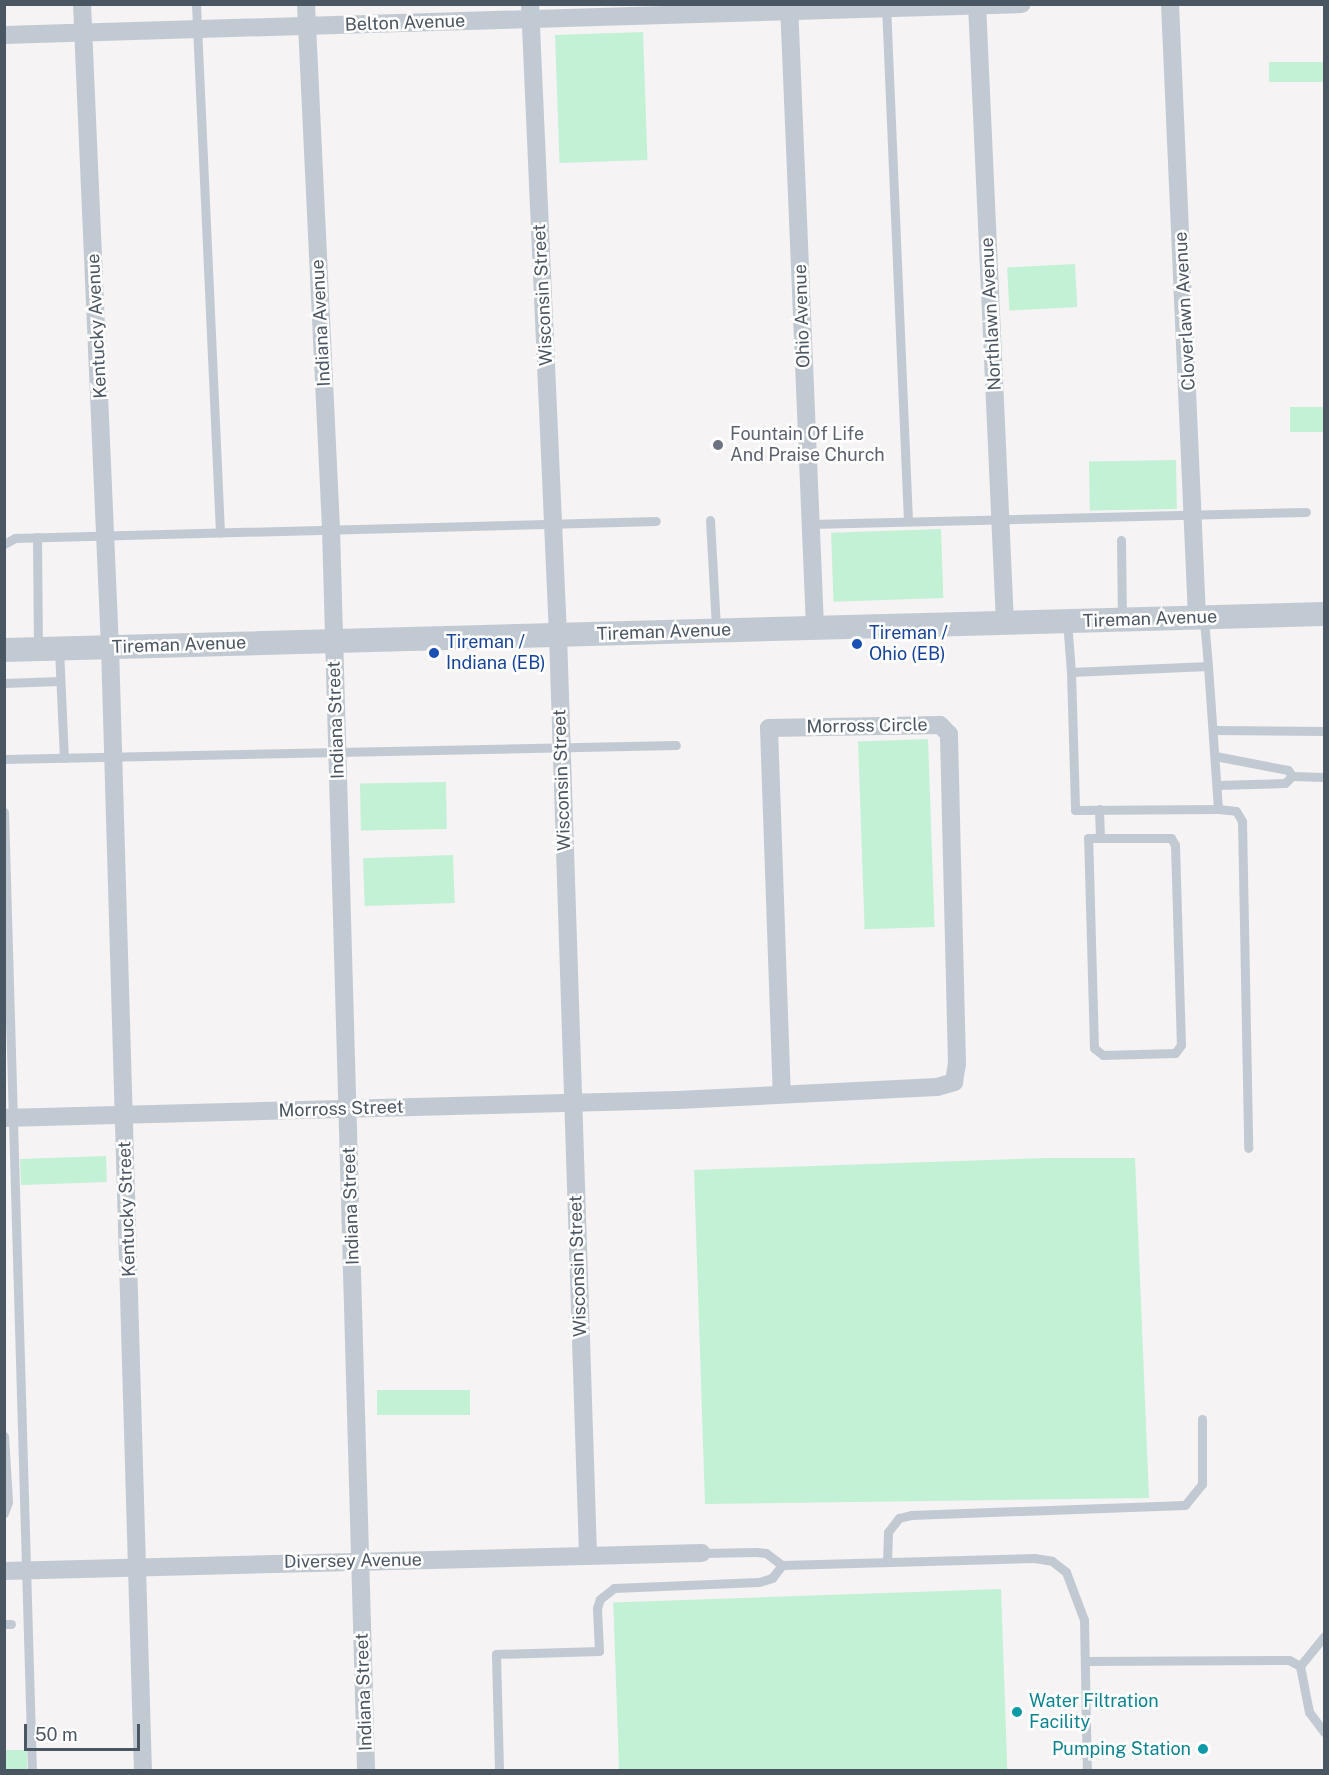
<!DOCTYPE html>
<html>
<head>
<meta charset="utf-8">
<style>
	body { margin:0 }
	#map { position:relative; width:1329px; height:1775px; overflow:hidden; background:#f5f3f3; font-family:"Public Sans",sans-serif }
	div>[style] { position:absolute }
	.green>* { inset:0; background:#c3f1d5; transform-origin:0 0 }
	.service>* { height:9px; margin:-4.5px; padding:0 4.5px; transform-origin:4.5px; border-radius:4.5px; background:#c1cad2 }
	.minor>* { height:18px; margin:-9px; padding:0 9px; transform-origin:9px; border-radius:9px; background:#c1cad2 }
	.tertiary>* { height:24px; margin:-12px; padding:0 12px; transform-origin:12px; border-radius:12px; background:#c1cad2 }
	.dots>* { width:16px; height:16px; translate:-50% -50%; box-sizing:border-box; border:3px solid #fff; border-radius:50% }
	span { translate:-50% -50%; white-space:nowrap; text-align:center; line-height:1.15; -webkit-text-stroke:5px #fff; paint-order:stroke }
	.street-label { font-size:18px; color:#4a5661 }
	.worship-label { font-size:18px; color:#5b616d }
	.left { translate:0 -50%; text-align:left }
	.transit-label { font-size:18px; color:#164399 }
	.culture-label { font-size:18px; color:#0d838f }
	.right { translate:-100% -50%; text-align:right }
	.frame { position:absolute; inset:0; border:6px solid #4a5661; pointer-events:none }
	.scale { position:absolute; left:24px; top:1724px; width:116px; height:27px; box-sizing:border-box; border:3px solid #4a5661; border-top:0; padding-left:8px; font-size:18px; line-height:21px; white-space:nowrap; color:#4a5661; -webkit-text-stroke:4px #fff; paint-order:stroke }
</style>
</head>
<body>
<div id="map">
	<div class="green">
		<div style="left:643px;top:32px;width:128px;height:88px;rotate:88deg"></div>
		<div style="left:1324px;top:62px;width:20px;height:55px;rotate:90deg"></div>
		<div style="left:1075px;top:264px;width:43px;height:68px;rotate:87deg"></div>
		<div style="left:1324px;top:407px;width:25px;height:34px;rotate:90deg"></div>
		<div style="left:1176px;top:460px;width:49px;height:87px;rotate:89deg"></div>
		<div style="left:941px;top:529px;width:69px;height:110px;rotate:88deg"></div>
		<div style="left:928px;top:739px;width:188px;height:70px;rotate:88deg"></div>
		<div style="left:446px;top:782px;width:47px;height:86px;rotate:89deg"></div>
		<div style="left:453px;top:855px;width:48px;height:90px;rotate:88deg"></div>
		<div style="left:106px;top:1156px;width:26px;height:86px;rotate:88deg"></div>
		<div style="clip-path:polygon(1045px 1158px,1135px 1158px,1149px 1498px,705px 1504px,694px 1170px)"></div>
		<div style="left:470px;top:1390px;width:25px;height:93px;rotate:90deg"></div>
		<div style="left:1001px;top:1589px;width:181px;height:388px;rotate:88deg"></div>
		<div style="left:5px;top:1750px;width:22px;height:20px"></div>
	</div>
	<div class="service">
		<div style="left:196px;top:4px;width:529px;rotate:87.4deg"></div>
		<div style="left:886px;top:5px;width:516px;rotate:87.56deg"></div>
		<div style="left:710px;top:520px;width:108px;rotate:86.8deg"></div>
		<div style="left:810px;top:524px;width:496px;rotate:-1.4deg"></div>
		<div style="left:37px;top:537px;width:110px;rotate:89.5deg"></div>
		<div style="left:1121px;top:540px;width:77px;rotate:89.3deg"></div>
		<div style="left:4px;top:544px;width:13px;rotate:-29deg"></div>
		<div style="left:15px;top:538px;width:641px;rotate:-1.52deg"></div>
		<div style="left:1204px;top:620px;width:46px;rotate:85deg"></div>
		<div style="left:1208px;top:666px;width:137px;rotate:177.5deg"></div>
		<div style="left:1071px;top:672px;width:138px;rotate:88.3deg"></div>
		<div style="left:1075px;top:810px;width:143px;rotate:-0.4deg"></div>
		<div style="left:1218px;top:809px;width:18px;rotate:6deg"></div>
		<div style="left:1236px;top:811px;width:12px;rotate:59deg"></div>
		<div style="left:1242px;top:821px;width:327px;rotate:88.9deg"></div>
		<div style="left:1067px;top:621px;width:51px;rotate:85.5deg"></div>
		<div style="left:59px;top:649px;width:109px;rotate:87.4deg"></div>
		<div style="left:1208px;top:666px;width:143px;rotate:86deg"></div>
		<div style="left:4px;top:683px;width:56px;rotate:-2deg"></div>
		<div style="left:1213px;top:730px;width:111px;rotate:0.5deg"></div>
		<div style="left:1215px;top:756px;width:74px;rotate:10.9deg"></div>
		<div style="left:1288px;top:770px;width:7px;rotate:56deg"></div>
		<div style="left:1292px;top:776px;width:32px;rotate:2deg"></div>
		<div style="left:4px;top:759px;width:672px;rotate:-1.19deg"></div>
		<div style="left:1217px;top:785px;width:68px;rotate:-1.7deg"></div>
		<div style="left:1285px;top:783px;width:10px;rotate:-45deg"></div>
		<div style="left:1099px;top:809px;width:29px;rotate:88deg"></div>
		<div style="left:4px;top:812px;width:958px;rotate:88.33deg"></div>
		<div style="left:1088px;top:838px;width:83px"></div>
		<div style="left:1171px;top:838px;width:8px;rotate:60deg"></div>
		<div style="left:1175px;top:845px;width:200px;rotate:88.3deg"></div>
		<div style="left:1181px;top:1045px;width:10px;rotate:127deg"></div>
		<div style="left:1175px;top:1053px;width:72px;rotate:178.4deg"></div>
		<div style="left:1103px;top:1055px;width:11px;rotate:-142deg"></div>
		<div style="left:1094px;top:1048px;width:210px;rotate:-91.6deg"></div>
		<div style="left:4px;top:1436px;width:66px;rotate:86.5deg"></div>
		<div style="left:8px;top:1502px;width:12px;rotate:110deg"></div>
		<div style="left:702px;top:1553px;width:54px;rotate:-1.1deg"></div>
		<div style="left:756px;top:1552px;width:10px;rotate:6deg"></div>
		<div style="left:766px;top:1553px;width:20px;rotate:37deg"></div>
		<div style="left:782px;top:1565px;width:252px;rotate:-1.6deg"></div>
		<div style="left:1034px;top:1558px;width:18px;rotate:9deg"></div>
		<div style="left:1052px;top:1561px;width:18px;rotate:38deg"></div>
		<div style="left:1066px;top:1572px;width:51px;rotate:69.4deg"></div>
		<div style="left:1084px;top:1620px;width:150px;rotate:88.9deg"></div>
		<div style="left:887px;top:1562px;width:30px;rotate:-88deg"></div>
		<div style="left:888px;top:1532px;width:18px;rotate:-52deg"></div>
		<div style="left:899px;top:1518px;width:12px;rotate:-14deg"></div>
		<div style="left:911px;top:1515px;width:274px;rotate:-2.1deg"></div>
		<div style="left:1185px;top:1505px;width:27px;rotate:-51deg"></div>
		<div style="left:1202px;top:1484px;width:65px;rotate:-90deg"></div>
		<div style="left:4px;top:1624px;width:7px"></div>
		<div style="left:1085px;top:1661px;width:204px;rotate:-0.3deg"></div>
		<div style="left:1289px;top:1660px;width:13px;rotate:29deg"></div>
		<div style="left:1300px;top:1666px;width:47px;rotate:78.9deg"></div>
		<div style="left:1309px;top:1712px;width:25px;rotate:53deg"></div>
		<div style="left:1300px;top:1666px;width:38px;rotate:-51deg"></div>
		<div style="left:499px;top:1770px;width:116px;rotate:-91.5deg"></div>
		<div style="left:496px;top:1654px;width:103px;rotate:-1.7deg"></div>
		<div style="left:599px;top:1651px;width:43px;rotate:-92.7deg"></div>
		<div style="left:597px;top:1608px;width:9px;rotate:-72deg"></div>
		<div style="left:600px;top:1599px;width:18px;rotate:-38deg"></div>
		<div style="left:614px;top:1588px;width:145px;rotate:-2.4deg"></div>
		<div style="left:759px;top:1582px;width:14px;rotate:-17deg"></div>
		<div style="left:772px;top:1578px;width:16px;rotate:-52deg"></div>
	</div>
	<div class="minor">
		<div style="left:82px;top:4px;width:644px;rotate:87.51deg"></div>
		<div style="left:110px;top:647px;width:1123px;rotate:88.32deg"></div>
		<div style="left:306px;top:4px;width:526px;rotate:87.27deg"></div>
		<div style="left:331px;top:529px;width:1241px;rotate:88.38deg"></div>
		<div style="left:530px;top:4px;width:632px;rotate:87.46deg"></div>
		<div style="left:558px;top:635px;width:921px;rotate:88.13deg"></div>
		<div style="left:789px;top:4px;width:625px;rotate:87.61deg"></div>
		<div style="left:977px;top:4px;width:620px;rotate:87.41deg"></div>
		<div style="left:1170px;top:4px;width:615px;rotate:87.48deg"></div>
		<div style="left:4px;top:35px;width:1018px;rotate:-1.74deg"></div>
		<div style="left:4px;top:1118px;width:674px;rotate:-1.53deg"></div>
		<div style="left:678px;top:1100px;width:259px;rotate:-2.9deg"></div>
		<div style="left:937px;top:1087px;width:18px;rotate:-16deg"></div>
		<div style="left:954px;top:1082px;width:18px;rotate:-81deg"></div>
		<div style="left:957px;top:1064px;width:330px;rotate:-91.4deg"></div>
		<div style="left:949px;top:734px;width:13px;rotate:-135deg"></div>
		<div style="left:940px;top:725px;width:171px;rotate:179deg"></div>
		<div style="left:769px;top:728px;width:365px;rotate:88deg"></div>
		<div style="left:4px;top:1571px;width:698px;rotate:-1.48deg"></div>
	</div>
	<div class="tertiary">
		<div style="left:4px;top:650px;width:1320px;rotate:-1.56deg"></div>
	</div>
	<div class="dots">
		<div style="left:718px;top:445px;background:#6b7280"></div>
		<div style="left:857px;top:644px;background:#1a4fb4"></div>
		<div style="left:434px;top:653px;background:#1a4fb4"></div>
		<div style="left:1017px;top:1712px;background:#0f9aa8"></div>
		<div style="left:1203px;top:1749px;background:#0f9aa8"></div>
	</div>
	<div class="street-label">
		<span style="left:405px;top:23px;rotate:-2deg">Belton Avenue</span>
		<span style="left:543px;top:295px;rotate:-93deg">Wisconsin Street</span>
		<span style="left:1185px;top:311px;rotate:-93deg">Cloverlawn Avenue</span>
		<span style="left:991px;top:314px;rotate:-93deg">Northlawn Avenue</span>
		<span style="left:802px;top:316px;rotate:-92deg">Ohio Avenue</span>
		<span style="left:321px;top:323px;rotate:-93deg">Indiana Avenue</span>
		<span style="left:97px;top:326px;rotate:-93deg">Kentucky Avenue</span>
		<span style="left:1150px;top:619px;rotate:-2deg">Tireman Avenue</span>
		<span style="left:664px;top:632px;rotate:-2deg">Tireman Avenue</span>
		<span style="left:179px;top:645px;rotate:-2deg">Tireman Avenue</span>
		<span style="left:336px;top:720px;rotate:-92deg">Indiana Street</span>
		<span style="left:867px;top:726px;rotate:-1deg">Morross Circle</span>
		<span style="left:562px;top:780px;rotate:-92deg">Wisconsin Street</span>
		<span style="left:341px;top:1109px;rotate:-2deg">Morross Street</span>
		<span style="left:351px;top:1206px;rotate:-92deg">Indiana Street</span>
		<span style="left:127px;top:1209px;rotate:-92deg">Kentucky Street</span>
		<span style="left:578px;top:1266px;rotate:-92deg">Wisconsin Street</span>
		<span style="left:353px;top:1561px;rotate:-1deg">Diversey Avenue</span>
		<span style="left:364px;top:1692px;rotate:-92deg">Indiana Street</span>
	</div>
	<div class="worship-label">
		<span class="left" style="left:730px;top:445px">Fountain Of Life<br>And Praise Church</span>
	</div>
	<div class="transit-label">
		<span class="left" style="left:869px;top:644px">Tireman /<br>Ohio (EB)</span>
		<span class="left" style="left:446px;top:653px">Tireman /<br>Indiana (EB)</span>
	</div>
	<div class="culture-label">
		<span class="left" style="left:1029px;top:1712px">Water Filtration<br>Facility</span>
		<span class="right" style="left:1191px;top:1749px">Pumping Station</span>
	</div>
	<div class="frame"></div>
	<div class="scale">50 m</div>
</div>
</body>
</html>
